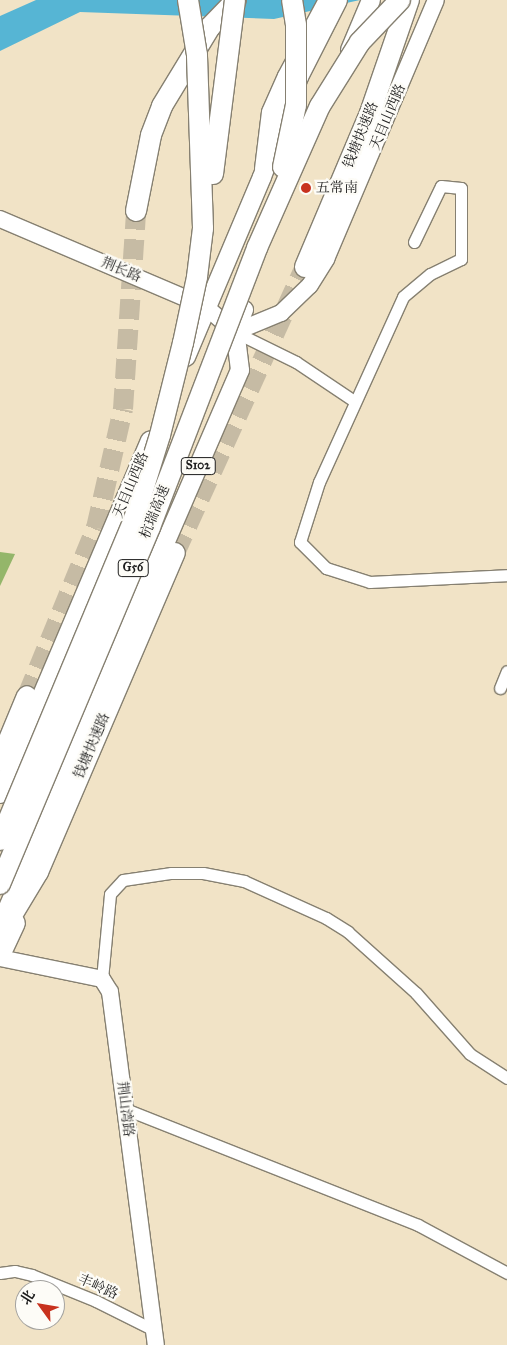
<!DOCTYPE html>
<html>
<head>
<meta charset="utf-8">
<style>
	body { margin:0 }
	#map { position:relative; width:507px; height:1345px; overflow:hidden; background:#f1e3c6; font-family:"IM FELL Great Primer","Noto Serif SC",serif }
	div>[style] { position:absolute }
	.forest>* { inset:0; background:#94b66a }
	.water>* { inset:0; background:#56b5d4 }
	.highway-tunnel>* { height:20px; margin-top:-10px; transform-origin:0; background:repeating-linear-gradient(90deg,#c6bba4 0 20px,transparent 0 30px) }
	.roads { filter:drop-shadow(1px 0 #868071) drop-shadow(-1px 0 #868071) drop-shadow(0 1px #868071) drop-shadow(0 -1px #868071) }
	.street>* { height:11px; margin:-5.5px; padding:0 5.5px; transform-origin:5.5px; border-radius:5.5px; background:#fff }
	.secondary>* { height:16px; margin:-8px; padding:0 8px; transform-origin:8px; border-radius:8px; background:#fff }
	.primary>* { height:18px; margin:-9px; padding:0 9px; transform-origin:9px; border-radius:9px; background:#fff }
	.highway>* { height:20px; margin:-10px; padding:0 10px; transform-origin:10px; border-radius:10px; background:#fff }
	.bridges { filter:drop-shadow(1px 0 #868071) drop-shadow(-1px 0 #868071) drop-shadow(0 1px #868071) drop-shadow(0 -1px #868071) }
	.highway-bridge>* { height:20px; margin:-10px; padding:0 10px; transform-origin:10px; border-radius:10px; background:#fff }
	.dots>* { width:14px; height:14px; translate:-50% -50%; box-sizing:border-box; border:2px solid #fdfcf7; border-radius:50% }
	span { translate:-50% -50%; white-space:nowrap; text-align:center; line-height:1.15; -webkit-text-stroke:4.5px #fdfcf7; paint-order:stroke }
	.shield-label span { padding:1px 4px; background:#fdfcf7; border:1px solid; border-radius:4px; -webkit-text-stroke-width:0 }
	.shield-label { font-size:12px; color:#1c1c1c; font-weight:700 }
	.street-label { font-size:14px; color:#1c1c1c }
	.poi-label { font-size:14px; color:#1c1c1c }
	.left { translate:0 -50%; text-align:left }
	.north { position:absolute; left:15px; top:1280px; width:50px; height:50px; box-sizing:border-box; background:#fdfcf7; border:1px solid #a3a29f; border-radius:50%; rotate:302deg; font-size:14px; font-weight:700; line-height:20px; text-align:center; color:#1c1c1c }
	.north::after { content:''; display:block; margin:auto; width:18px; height:22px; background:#c8321e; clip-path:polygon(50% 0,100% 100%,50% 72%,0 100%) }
</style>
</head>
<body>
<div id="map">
	<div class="forest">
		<div style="clip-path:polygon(0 552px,15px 554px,0 586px)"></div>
	</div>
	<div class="water">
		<div style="clip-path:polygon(36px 0,360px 0,274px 19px,80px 12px,0 51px,0 16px)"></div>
	</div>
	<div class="highway-tunnel">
		<div style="left:175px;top:553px;width:314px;rotate:-65.6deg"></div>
		<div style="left:27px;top:696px;width:182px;rotate:-67.7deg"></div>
		<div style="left:96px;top:528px;width:122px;rotate:-77.2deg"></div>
		<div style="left:123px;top:409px;width:198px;rotate:-86.2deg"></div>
	</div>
	<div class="roads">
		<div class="street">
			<div style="left:414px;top:242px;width:62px;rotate:-64.3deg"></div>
			<div style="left:441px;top:186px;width:20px;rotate:6deg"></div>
			<div style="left:461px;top:188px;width:71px;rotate:90deg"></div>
			<div style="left:461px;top:259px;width:34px;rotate:154deg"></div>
			<div style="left:430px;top:274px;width:35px;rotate:140deg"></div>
			<div style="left:403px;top:297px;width:203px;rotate:114.4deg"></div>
			<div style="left:319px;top:482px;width:63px;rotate:107.6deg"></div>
			<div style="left:300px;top:542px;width:37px;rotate:45deg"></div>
			<div style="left:326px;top:568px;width:46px;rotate:17.7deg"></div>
			<div style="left:370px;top:582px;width:137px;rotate:-2.9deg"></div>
			<div style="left:235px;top:332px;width:68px;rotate:26.2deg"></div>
			<div style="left:296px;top:362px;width:70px;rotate:33.9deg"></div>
			<div style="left:500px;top:688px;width:18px;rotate:-68deg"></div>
			<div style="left:102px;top:979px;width:85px;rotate:-84.6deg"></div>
			<div style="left:110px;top:894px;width:19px;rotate:-47deg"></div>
			<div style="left:123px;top:880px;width:49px;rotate:-8.3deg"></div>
			<div style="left:171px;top:873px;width:32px"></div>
			<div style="left:203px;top:873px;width:42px;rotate:11deg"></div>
			<div style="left:244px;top:881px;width:90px;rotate:24.3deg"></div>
			<div style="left:326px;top:918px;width:26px;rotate:32deg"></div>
			<div style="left:348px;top:932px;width:91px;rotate:41.9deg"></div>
			<div style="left:416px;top:993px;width:81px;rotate:48.5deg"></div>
			<div style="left:470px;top:1054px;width:44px;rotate:33deg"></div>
			<div style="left:125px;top:1109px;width:315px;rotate:21.6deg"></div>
			<div style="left:418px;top:1225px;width:101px;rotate:28.3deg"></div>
			<div style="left:0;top:1273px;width:15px;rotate:-8deg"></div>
			<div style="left:15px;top:1271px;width:17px;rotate:13deg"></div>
			<div style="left:32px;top:1275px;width:69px;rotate:22.1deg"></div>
			<div style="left:96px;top:1301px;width:65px;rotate:26.6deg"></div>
		</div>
		<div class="secondary">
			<div style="left:263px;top:169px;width:57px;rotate:-83deg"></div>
			<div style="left:270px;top:112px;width:39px;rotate:-66deg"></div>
			<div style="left:286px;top:76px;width:86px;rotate:-61.7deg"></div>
			<div style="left:0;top:219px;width:224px;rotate:23.1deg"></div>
			<div style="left:206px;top:307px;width:38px;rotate:41deg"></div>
			<div style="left:235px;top:332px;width:50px;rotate:-22.4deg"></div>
			<div style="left:281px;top:313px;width:40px;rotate:-44deg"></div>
			<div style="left:310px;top:285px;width:31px;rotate:-58deg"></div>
			<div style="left:326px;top:259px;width:281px;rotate:-67deg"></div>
			<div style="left:0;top:958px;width:104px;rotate:11.6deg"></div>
			<div style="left:102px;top:979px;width:15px;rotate:58deg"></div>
			<div style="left:110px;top:992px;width:356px;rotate:82.6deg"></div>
		</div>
		<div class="primary">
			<div style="left:350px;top:50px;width:54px;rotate:-67.2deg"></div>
			<div style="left:186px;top:357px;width:195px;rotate:-67.1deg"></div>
			<div style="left:262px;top:177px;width:107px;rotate:-69.7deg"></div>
			<div style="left:299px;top:77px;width:86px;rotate:-63.1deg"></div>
			<div style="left:0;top:794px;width:384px;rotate:-67deg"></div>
			<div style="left:6px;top:912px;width:590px;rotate:-66.65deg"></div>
			<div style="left:240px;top:370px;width:38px;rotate:-97deg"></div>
			<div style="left:235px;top:332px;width:24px;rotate:-68deg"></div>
		</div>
		<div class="highway">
			<div style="left:136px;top:211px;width:77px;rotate:-78.8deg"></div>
			<div style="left:151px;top:135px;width:31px;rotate:-69deg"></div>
			<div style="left:162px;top:106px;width:92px;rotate:-58.7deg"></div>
			<div style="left:210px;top:27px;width:37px;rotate:-46deg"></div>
			<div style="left:305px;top:267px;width:167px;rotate:-67.1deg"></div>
			<div style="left:370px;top:113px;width:120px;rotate:-71deg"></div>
			<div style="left:0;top:761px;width:70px;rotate:-67.4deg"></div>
			<div style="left:0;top:935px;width:74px;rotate:-58.9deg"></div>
			<div style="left:38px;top:872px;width:347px;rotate:-66.8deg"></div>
			<div style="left:0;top:955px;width:35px;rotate:-65deg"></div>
		</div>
	</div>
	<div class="bridges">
		<div class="highway-bridge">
			<div style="left:283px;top:167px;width:63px;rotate:-78.2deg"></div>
			<div style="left:296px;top:105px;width:80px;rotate:-90deg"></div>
			<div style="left:296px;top:25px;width:25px;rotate:-99deg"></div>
			<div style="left:213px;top:174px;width:175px;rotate:-82.8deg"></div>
			<div style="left:0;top:840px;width:348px;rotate:-67.3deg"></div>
			<div style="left:134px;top:519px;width:88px;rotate:-72.8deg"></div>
			<div style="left:160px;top:435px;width:95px;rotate:-76deg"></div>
			<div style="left:183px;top:343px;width:67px;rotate:-78deg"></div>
			<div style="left:197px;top:277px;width:49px;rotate:-83deg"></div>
			<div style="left:203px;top:228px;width:173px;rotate:-92deg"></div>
			<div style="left:197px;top:55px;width:56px;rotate:-99.3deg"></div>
			<div style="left:0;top:884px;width:387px;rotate:-67.2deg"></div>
			<div style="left:150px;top:527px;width:299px;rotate:-69deg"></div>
			<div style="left:257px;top:248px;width:155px;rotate:-66.1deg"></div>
			<div style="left:320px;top:106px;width:75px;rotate:-58deg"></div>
			<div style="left:360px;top:42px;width:58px;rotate:-46.4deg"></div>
		</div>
	</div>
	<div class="dots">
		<div style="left:306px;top:188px;background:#c8321e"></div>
	</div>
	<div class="shield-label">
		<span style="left:198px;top:466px">S102</span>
		<span style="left:133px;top:568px">G56</span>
	</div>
	<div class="street-label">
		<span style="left:388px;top:117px;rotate:-67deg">天目山西路</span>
		<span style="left:361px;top:135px;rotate:-68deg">钱塘快速路</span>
		<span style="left:121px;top:270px;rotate:23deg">荆长路</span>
		<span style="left:131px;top:485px;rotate:-67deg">天目山西路</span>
		<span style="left:155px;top:512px;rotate:-68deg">杭瑞高速</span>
		<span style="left:92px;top:746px;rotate:-67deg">钱塘快速路</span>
		<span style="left:125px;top:1109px;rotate:83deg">荆山湾路</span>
		<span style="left:98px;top:1287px;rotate:24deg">丰岭路</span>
	</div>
	<div class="poi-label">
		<span class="left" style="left:316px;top:188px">五常南</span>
	</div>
	<div class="north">北</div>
</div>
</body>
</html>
